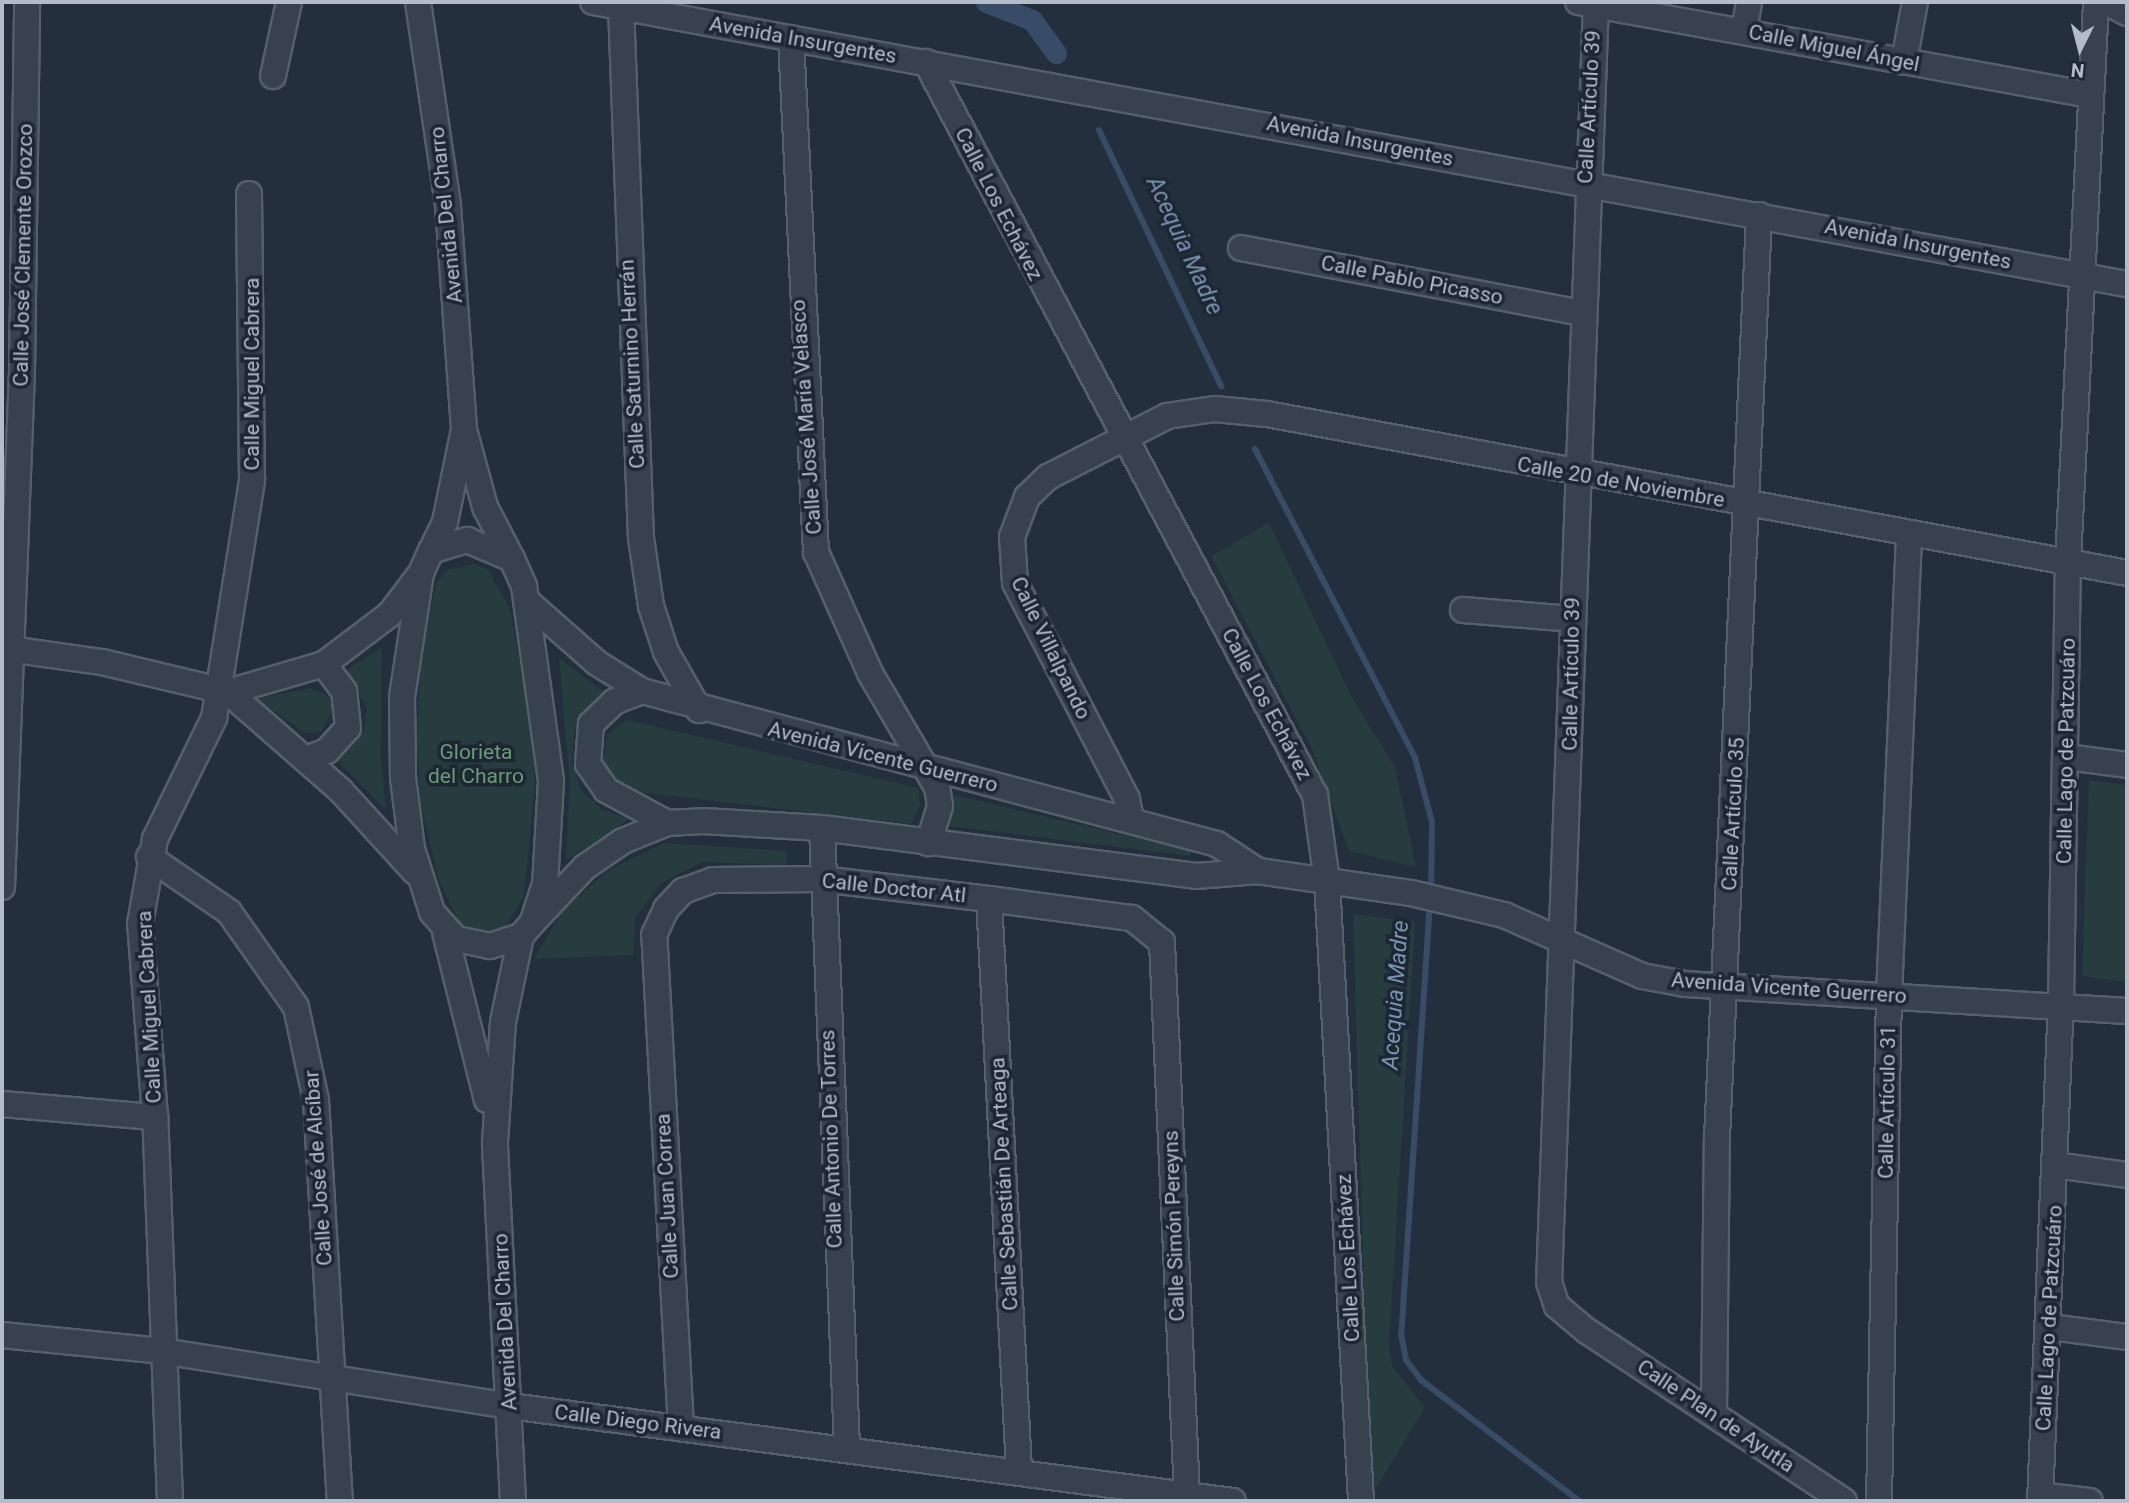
<!DOCTYPE html>
<html>
<head>
<meta charset="utf-8">
<style>
	body { margin:0 }
	#map { position:relative; width:2129px; height:1503px; overflow:hidden; background:#242f3e; font-family:Roboto,sans-serif }
	div>[style] { position:absolute }
	.green>* { inset:0; background:#263c3f }
	.stream>* { height:6px; margin:-3px; padding:0 3px; transform-origin:3px; border-radius:3px; background:#394c67 }
	.canal>* { height:21px; margin:-10.5px; padding:0 10.5px; transform-origin:10.5px; border-radius:10.5px; background:#394c67 }
	.roads { filter:drop-shadow(2px 0 #565f6c) drop-shadow(-2px 0 #565f6c) drop-shadow(0 2px #565f6c) drop-shadow(0 -2px #565f6c) }
	.minor>* { height:24px; margin:-12px; padding:0 12px; transform-origin:12px; border-radius:12px; background:#38414e }
	span { translate:-50% -50%; white-space:nowrap; text-align:center; line-height:1.15; -webkit-text-stroke:7px #1d2633; paint-order:stroke }
	.street-label { font-size:21px; color:#b4bcc9 }
	.park-label { font-size:21px; color:#6b9a76 }
	.water-label { font-size:23px; color:#7c92b1; font-style:italic }
	.frame { position:absolute; inset:0; border:4px solid #b4bcc9; pointer-events:none }
	.north { position:absolute; left:2045px; top:14px; width:70px; height:70px; -webkit-text-stroke:5px #1d2633; paint-order:stroke; rotate:186deg; font-size:19px; font-weight:700; line-height:28px; text-align:center; color:#b4bcc9 }
	.north::after { content:''; display:block; margin:auto; width:24px; height:32px; background:#b4bcc9; clip-path:polygon(50% 0,100% 100%,50% 72%,0 100%) }
</style>
</head>
<body>
<div id="map">
	<div class="green">
		<div style="clip-path:polygon(1269px 523px,1350px 694px,1395px 767px,1416px 867px,1349px 851px,1313px 751px,1211px 556px)"></div>
		<div style="clip-path:polygon(474px 564px,488px 570px,510px 609px,533px 731px,535px 785px,524px 896px,505px 927px,485px 935px,459px 923px,438px 878px,420px 798px,417px 743px,420px 661px,436px 583px,447px 570px)"></div>
		<div style="clip-path:polygon(382px 647px,381px 757px,386px 811px,338px 761px,363px 732px,367px 708px,345px 671px)"></div>
		<div style="clip-path:polygon(559px 658px,606px 694px,575px 729px,572px 760px,580px 789px,601px 809px,629px 819px,566px 860px,570px 783px)"></div>
		<div style="clip-path:polygon(311px 688px,328px 696px,333px 708px,322px 731px,305px 733px,256px 699px)"></div>
		<div style="clip-path:polygon(628px 720px,918px 788px,920px 805px,911px 824px,630px 791px,609px 778px,602px 764px,608px 733px)"></div>
		<div style="clip-path:polygon(2089px 780px,2127px 785px,2127px 982px,2082px 976px)"></div>
		<div style="clip-path:polygon(954px 795px,1191px 851px,1190px 856px,949px 826px)"></div>
		<div style="clip-path:polygon(664px 843px,787px 851px,786px 865px,702px 862px,661px 883px,635px 918px,633px 955px,534px 959px,561px 913px,607px 871px)"></div>
		<div style="clip-path:polygon(1353px 914px,1415px 922px,1389px 1343px,1392px 1366px,1425px 1407px,1370px 1498px)"></div>
	</div>
	<div class="stream">
		<div style="left:1099px;top:130px;width:284px;rotate:64.5deg"></div>
		<div style="left:1255px;top:449px;width:348px;rotate:62.6deg"></div>
		<div style="left:1415px;top:758px;width:66px;rotate:75.1deg"></div>
		<div style="left:1432px;top:822px;width:69px;rotate:90.8deg"></div>
		<div style="left:1430px;top:902px;width:433px;rotate:93.8deg"></div>
		<div style="left:1401px;top:1334px;width:26px;rotate:79deg"></div>
		<div style="left:1406px;top:1360px;width:25px;rotate:53deg"></div>
		<div style="left:1421px;top:1380px;width:199px;rotate:37.4deg"></div>
	</div>
	<div class="canal">
		<div style="left:986px;top:2px;width:49px;rotate:21.4deg"></div>
		<div style="left:1032px;top:20px;width:41px;rotate:54deg"></div>
	</div>
	<div class="roads">
		<div class="minor">
			<div style="left:418px;top:2px;width:206px;rotate:81.6deg"></div>
			<div style="left:448px;top:206px;width:225px;rotate:85.9deg"></div>
			<div style="left:464px;top:430px;width:80px;rotate:74.7deg"></div>
			<div style="left:485px;top:507px;width:59px;rotate:62.6deg"></div>
			<div style="left:593px;top:2px;width:1560px;rotate:10.42deg"></div>
			<div style="left:1578px;top:2px;width:520px;rotate:10.29deg"></div>
			<div style="left:1596px;top:2px;width:1281px;rotate:92.1deg"></div>
			<div style="left:1549px;top:1282px;width:25px;rotate:72deg"></div>
			<div style="left:1557px;top:1306px;width:39px;rotate:40deg"></div>
			<div style="left:1587px;top:1331px;width:308px;rotate:33.5deg"></div>
			<div style="left:2106px;top:2px;width:24px;rotate:28deg"></div>
			<div style="left:621px;top:6px;width:532px;rotate:87.85deg"></div>
			<div style="left:641px;top:538px;width:69px;rotate:81.6deg"></div>
			<div style="left:651px;top:606px;width:48px;rotate:71.9deg"></div>
			<div style="left:666px;top:652px;width:67px;rotate:60.4deg"></div>
			<div style="left:1744px;top:31px;width:29px;rotate:-80deg"></div>
			<div style="left:791px;top:38px;width:515px;rotate:87.22deg"></div>
			<div style="left:816px;top:552px;width:133px;rotate:65.9deg"></div>
			<div style="left:870px;top:673px;width:132px;rotate:59.6deg"></div>
			<div style="left:937px;top:787px;width:19px;rotate:81deg"></div>
			<div style="left:940px;top:806px;width:39px;rotate:107deg"></div>
			<div style="left:926px;top:62px;width:830px;rotate:62.05deg"></div>
			<div style="left:1315px;top:795px;width:87px;rotate:82.1deg"></div>
			<div style="left:1327px;top:881px;width:621px;rotate:86.86deg"></div>
			<div style="left:1904px;top:62px;width:61px;rotate:-79.6deg"></div>
			<div style="left:273px;top:76px;width:76px;rotate:-77.8deg"></div>
			<div style="left:1241px;top:248px;width:347px;rotate:10.8deg"></div>
			<div style="left:467px;top:540px;width:49px;rotate:22.9deg"></div>
			<div style="left:512px;top:559px;width:30px;rotate:66deg"></div>
			<div style="left:524px;top:586px;width:197px;rotate:82.1deg"></div>
			<div style="left:551px;top:781px;width:103px;rotate:93.3deg"></div>
			<div style="left:545px;top:884px;width:40px;rotate:108deg"></div>
			<div style="left:533px;top:922px;width:18px;rotate:131deg"></div>
			<div style="left:521px;top:936px;width:33px;rotate:162deg"></div>
			<div style="left:490px;top:946px;width:35px;rotate:-168deg"></div>
			<div style="left:456px;top:939px;width:36px;rotate:-132deg"></div>
			<div style="left:432px;top:912px;width:66px;rotate:-107.6deg"></div>
			<div style="left:412px;top:849px;width:72px;rotate:-97.2deg"></div>
			<div style="left:403px;top:778px;width:81px;rotate:-90.7deg"></div>
			<div style="left:402px;top:697px;width:125px;rotate:-81.3deg"></div>
			<div style="left:421px;top:573px;width:24px;rotate:-66deg"></div>
			<div style="left:431px;top:551px;width:38px;rotate:-17deg"></div>
			<div style="left:431px;top:551px;width:32px;rotate:-64deg"></div>
			<div style="left:445px;top:522px;width:90px;rotate:-78.4deg"></div>
			<div style="left:529px;top:603px;width:91px;rotate:41.4deg"></div>
			<div style="left:597px;top:663px;width:53px;rotate:31.9deg"></div>
			<div style="left:642px;top:691px;width:595px;rotate:14.9deg"></div>
			<div style="left:1217px;top:844px;width:49px;rotate:33.4deg"></div>
			<div style="left:1463px;top:610px;width:109px;rotate:4.7deg"></div>
			<div style="left:2px;top:648px;width:101px;rotate:8deg"></div>
			<div style="left:102px;top:662px;width:130px;rotate:13.4deg"></div>
			<div style="left:228px;top:692px;width:150px;rotate:41.2deg"></div>
			<div style="left:341px;top:791px;width:110px;rotate:47.6deg"></div>
			<div style="left:642px;top:691px;width:30px;rotate:159deg"></div>
			<div style="left:614px;top:702px;width:32px;rotate:136deg"></div>
			<div style="left:591px;top:724px;width:40px;rotate:94.3deg"></div>
			<div style="left:588px;top:764px;width:32px;rotate:55deg"></div>
			<div style="left:606px;top:790px;width:69px;rotate:28.4deg"></div>
			<div style="left:228px;top:692px;width:100px;rotate:-16.3deg"></div>
			<div style="left:324px;top:664px;width:83px;rotate:-37.1deg"></div>
			<div style="left:390px;top:614px;width:46px;rotate:-52.9deg"></div>
			<div style="left:2067px;top:757px;width:61px;rotate:7.6deg"></div>
			<div style="left:306px;top:759px;width:22px;rotate:-21deg"></div>
			<div style="left:327px;top:751px;width:31px;rotate:-48deg"></div>
			<div style="left:348px;top:728px;width:37px;rotate:-96deg"></div>
			<div style="left:344px;top:691px;width:34px;rotate:-127deg"></div>
			<div style="left:1131px;top:820px;width:21px;rotate:-101deg"></div>
			<div style="left:1127px;top:799px;width:243px;rotate:-117.4deg"></div>
			<div style="left:1015px;top:583px;width:46px;rotate:-93.7deg"></div>
			<div style="left:1012px;top:537px;width:43px;rotate:-69.4deg"></div>
			<div style="left:1027px;top:497px;width:29px;rotate:-44deg"></div>
			<div style="left:1048px;top:477px;width:134px;rotate:-27.1deg"></div>
			<div style="left:1167px;top:416px;width:49px;rotate:-8.3deg"></div>
			<div style="left:1215px;top:409px;width:52px;rotate:5.5deg"></div>
			<div style="left:1267px;top:414px;width:875px;rotate:10.47deg"></div>
			<div style="left:822px;top:828px;width:622px;rotate:87.69deg"></div>
			<div style="left:149px;top:857px;width:97px;rotate:34.5deg"></div>
			<div style="left:229px;top:912px;width:116px;rotate:54.8deg"></div>
			<div style="left:296px;top:1007px;width:95px;rotate:77.9deg"></div>
			<div style="left:316px;top:1100px;width:402px;rotate:86.6deg"></div>
			<div style="left:2px;top:887px;width:516px;rotate:-87.78deg"></div>
			<div style="left:22px;top:371px;width:369px;rotate:-89.2deg"></div>
			<div style="left:989px;top:899px;width:571px;rotate:86.99deg"></div>
			<div style="left:533px;top:922px;width:76px;rotate:-46.6deg"></div>
			<div style="left:585px;top:867px;width:46px;rotate:-34.4deg"></div>
			<div style="left:623px;top:841px;width:48px;rotate:-22.2deg"></div>
			<div style="left:667px;top:823px;width:36px;rotate:-3deg"></div>
			<div style="left:703px;top:821px;width:119px;rotate:3.4deg"></div>
			<div style="left:822px;top:828px;width:377px;rotate:7.3deg"></div>
			<div style="left:1196px;top:876px;width:62px;rotate:-4.6deg"></div>
			<div style="left:1258px;top:871px;width:155px;rotate:8.2deg"></div>
			<div style="left:1411px;top:893px;width:96px;rotate:13.3deg"></div>
			<div style="left:1504px;top:915px;width:151px;rotate:23.8deg"></div>
			<div style="left:1642px;top:976px;width:44px;rotate:10.5deg"></div>
			<div style="left:1685px;top:984px;width:443px;rotate:3.5deg"></div>
			<div style="left:445px;top:932px;width:173px;rotate:76deg"></div>
			<div style="left:2px;top:1104px;width:154px;rotate:4.9deg"></div>
			<div style="left:2055px;top:1165px;width:73px;rotate:7.9deg"></div>
			<div style="left:2050px;top:1327px;width:78px;rotate:7.4deg"></div>
			<div style="left:2px;top:1335px;width:161px;rotate:5.7deg"></div>
			<div style="left:162px;top:1351px;width:352px;rotate:9deg"></div>
			<div style="left:510px;top:1406px;width:729px;rotate:7.49deg"></div>
			<div style="left:1714px;top:1413px;width:275px;rotate:-89.4deg"></div>
			<div style="left:1717px;top:1138px;width:924px;rotate:-87.39deg"></div>
			<div style="left:681px;top:1428px;width:494px;rotate:-93.1deg"></div>
			<div style="left:654px;top:935px;width:29px;rotate:-65deg"></div>
			<div style="left:666px;top:909px;width:25px;rotate:-47deg"></div>
			<div style="left:683px;top:891px;width:32px;rotate:-20deg"></div>
			<div style="left:713px;top:880px;width:108px;rotate:-0.5deg"></div>
			<div style="left:821px;top:879px;width:169px;rotate:6.8deg"></div>
			<div style="left:989px;top:899px;width:144px;rotate:7.6deg"></div>
			<div style="left:1132px;top:918px;width:38px;rotate:39deg"></div>
			<div style="left:1162px;top:942px;width:554px;rotate:87.41deg"></div>
			<div style="left:2040px;top:1495px;width:50px;rotate:6.8deg"></div>
			<div style="left:170px;top:1501px;width:384px;rotate:-92.2deg"></div>
			<div style="left:155px;top:1117px;width:194px;rotate:-94.4deg"></div>
			<div style="left:140px;top:924px;width:86px;rotate:-80deg"></div>
			<div style="left:155px;top:839px;width:135px;rotate:-64deg"></div>
			<div style="left:214px;top:718px;width:241px;rotate:-80.9deg"></div>
			<div style="left:252px;top:480px;width:286px;rotate:-90.6deg"></div>
			<div style="left:513px;top:1501px;width:359px;rotate:-92.9deg"></div>
			<div style="left:495px;top:1142px;width:120px;rotate:-86.2deg"></div>
			<div style="left:503px;top:1022px;width:88px;rotate:-78.2deg"></div>
			<div style="left:1879px;top:1501px;width:506px;rotate:-88.87deg"></div>
			<div style="left:1889px;top:995px;width:461px;rotate:-87.5deg"></div>
			<div style="left:2040px;top:1501px;width:498px;rotate:-87.6deg"></div>
			<div style="left:2061px;top:1003px;width:442px;rotate:-89.1deg"></div>
			<div style="left:2068px;top:561px;width:560px;rotate:-87.13deg"></div>
		</div>
	</div>
	<div class="street-label">
		<span style="left:803px;top:40px;rotate:10deg">Avenida Insurgentes</span>
		<span style="left:1834px;top:48px;rotate:11deg">Calle Miguel Ángel</span>
		<span style="left:1589px;top:107px;rotate:-87deg">Calle Artículo 39</span>
		<span style="left:1360px;top:141px;rotate:11deg">Avenida Insurgentes</span>
		<span style="left:999px;top:204px;rotate:63deg">Calle Los Echávez</span>
		<span style="left:446px;top:215px;rotate:-96deg">Avenida Del Charro</span>
		<span style="left:1918px;top:244px;rotate:11deg">Avenida Insurgentes</span>
		<span style="left:23px;top:255px;rotate:-89deg">Calle José Clemente Orozco</span>
		<span style="left:1412px;top:280px;rotate:11deg">Calle Pablo Picasso</span>
		<span style="left:632px;top:364px;rotate:-93deg">Calle Saturnino Herrán</span>
		<span style="left:252px;top:374px;rotate:-90deg">Calle Miguel Cabrera</span>
		<span style="left:806px;top:417px;rotate:-94deg">Calle José María Velasco</span>
		<span style="left:1621px;top:482px;rotate:10deg">Calle 20 de Noviembre</span>
		<span style="left:1051px;top:648px;rotate:64deg">Calle Villalpando</span>
		<span style="left:1571px;top:674px;rotate:-89deg">Calle Artículo 39</span>
		<span style="left:1267px;top:704px;rotate:62deg">Calle Los Echávez</span>
		<span style="left:2066px;top:751px;rotate:-89deg">Calle Lago de Patzcuáro</span>
		<span style="left:883px;top:757px;rotate:14deg">Avenida Vicente Guerrero</span>
		<span style="left:1733px;top:814px;rotate:-87deg">Calle Artículo 35</span>
		<span style="left:894px;top:888px;rotate:6deg">Calle Doctor Atl</span>
		<span style="left:1789px;top:988px;rotate:4deg">Avenida Vicente Guerrero</span>
		<span style="left:149px;top:1007px;rotate:-93deg">Calle Miguel Cabrera</span>
		<span style="left:1887px;top:1102px;rotate:-89deg">Calle Artículo 31</span>
		<span style="left:831px;top:1139px;rotate:-92deg">Calle Antonio De Torres</span>
		<span style="left:318px;top:1168px;rotate:-94deg">Calle José de Alcíbar</span>
		<span style="left:1004px;top:1184px;rotate:-93deg">Calle Sebastián De Arteaga</span>
		<span style="left:667px;top:1196px;rotate:-93deg">Calle Juan Correa</span>
		<span style="left:1174px;top:1226px;rotate:-92deg">Calle Simón Pereyns</span>
		<span style="left:1348px;top:1258px;rotate:-93deg">Calle Los Echávez</span>
		<span style="left:2049px;top:1318px;rotate:-87deg">Calle Lago de Patzcuáro</span>
		<span style="left:505px;top:1322px;rotate:-93deg">Avenida Del Charro</span>
		<span style="left:1716px;top:1416px;rotate:34deg">Calle Plan de Ayutla</span>
		<span style="left:638px;top:1422px;rotate:7deg">Calle Diego Rivera</span>
	</div>
	<div class="park-label">
		<span style="left:476px;top:764px">Glorieta<br>del Charro</span>
	</div>
	<div class="water-label">
		<span style="left:1184px;top:246px;rotate:65deg">Acequia Madre</span>
		<span style="left:1396px;top:995px;rotate:-86deg">Acequia Madre</span>
	</div>
	<div class="frame"></div>
	<div class="north">N</div>
</div>
</body>
</html>
